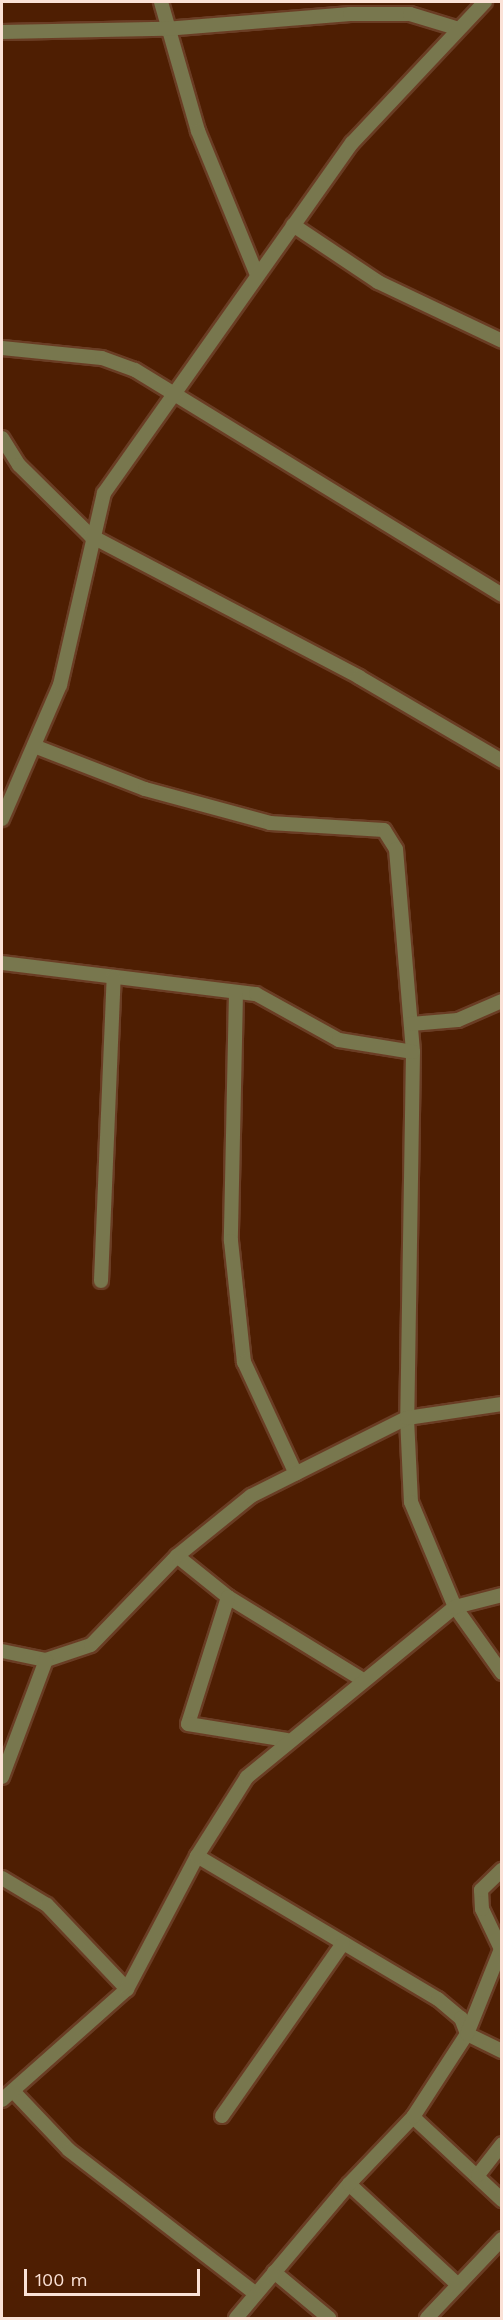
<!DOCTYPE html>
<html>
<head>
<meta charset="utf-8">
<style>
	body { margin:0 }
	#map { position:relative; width:503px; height:2320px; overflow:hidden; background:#4e1e02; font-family:"Work Sans",sans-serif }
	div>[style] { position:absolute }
	.roads { filter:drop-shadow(2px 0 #6a3d24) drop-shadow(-2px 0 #6a3d24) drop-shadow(0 2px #6a3d24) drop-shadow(0 -2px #6a3d24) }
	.minor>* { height:14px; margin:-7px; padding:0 7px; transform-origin:7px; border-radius:7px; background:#78774e }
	span { translate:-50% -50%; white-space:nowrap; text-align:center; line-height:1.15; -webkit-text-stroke:6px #4e1e02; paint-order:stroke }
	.frame { position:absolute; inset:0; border:3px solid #fbe2d7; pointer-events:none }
	.scale { position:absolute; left:24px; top:2269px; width:176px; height:27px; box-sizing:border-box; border:3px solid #fbe2d7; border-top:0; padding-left:8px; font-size:18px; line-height:21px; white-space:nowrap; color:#fbe2d7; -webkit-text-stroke:4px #4e1e02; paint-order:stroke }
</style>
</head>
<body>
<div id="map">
	<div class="roads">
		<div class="minor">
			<div style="left:161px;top:2px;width:134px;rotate:74deg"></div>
			<div style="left:198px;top:131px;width:156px;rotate:67.7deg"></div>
			<div style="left:2px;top:32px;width:163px;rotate:-1.1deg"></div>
			<div style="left:165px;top:29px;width:186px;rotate:-4.6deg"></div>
			<div style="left:350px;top:14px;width:60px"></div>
			<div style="left:410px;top:14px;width:51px;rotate:17deg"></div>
			<div style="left:293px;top:225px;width:102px;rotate:33.8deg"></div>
			<div style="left:378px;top:282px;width:137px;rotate:25.4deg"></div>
			<div style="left:2px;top:348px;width:100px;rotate:5.7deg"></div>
			<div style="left:102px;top:358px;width:35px;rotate:20deg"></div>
			<div style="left:135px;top:370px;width:430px;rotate:31.5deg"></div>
			<div style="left:2px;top:438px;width:32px;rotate:58deg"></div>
			<div style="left:19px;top:465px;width:101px;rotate:44.6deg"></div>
			<div style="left:91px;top:536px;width:303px;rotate:27.7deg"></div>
			<div style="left:359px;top:677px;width:166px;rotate:30.4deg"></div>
			<div style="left:34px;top:746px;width:119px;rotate:21.2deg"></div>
			<div style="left:145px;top:789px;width:130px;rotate:15.2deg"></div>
			<div style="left:270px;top:823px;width:114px;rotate:3.5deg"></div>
			<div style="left:384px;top:830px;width:22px;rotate:58deg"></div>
			<div style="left:396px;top:849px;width:204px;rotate:85.2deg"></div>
			<div style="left:413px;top:1052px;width:366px;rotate:90.9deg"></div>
			<div style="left:407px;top:1418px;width:84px;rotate:87.3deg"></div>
			<div style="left:411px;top:1502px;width:114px;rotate:67.3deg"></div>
			<div style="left:455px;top:1607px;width:81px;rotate:54.5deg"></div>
			<div style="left:2px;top:819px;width:146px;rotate:-66.6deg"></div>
			<div style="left:60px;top:685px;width:197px;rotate:-77.1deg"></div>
			<div style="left:104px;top:493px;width:429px;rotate:-54.7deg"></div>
			<div style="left:352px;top:143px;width:194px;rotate:-46.7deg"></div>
			<div style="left:2px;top:963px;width:256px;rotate:7deg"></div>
			<div style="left:256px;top:994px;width:95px;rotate:29deg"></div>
			<div style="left:339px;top:1040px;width:75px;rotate:9.2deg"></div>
			<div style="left:236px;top:992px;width:249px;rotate:91.2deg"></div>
			<div style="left:231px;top:1241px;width:122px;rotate:83.9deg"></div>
			<div style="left:244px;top:1362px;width:123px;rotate:65.1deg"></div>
			<div style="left:411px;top:1024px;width:47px;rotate:-4.9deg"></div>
			<div style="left:458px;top:1020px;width:48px;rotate:-23.4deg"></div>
			<div style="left:101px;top:1281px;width:304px;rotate:-87.6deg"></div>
			<div style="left:177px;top:1556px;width:65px;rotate:38.8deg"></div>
			<div style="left:228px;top:1597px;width:158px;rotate:31.6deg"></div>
			<div style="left:228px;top:1597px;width:133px;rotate:107.5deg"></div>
			<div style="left:188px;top:1724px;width:100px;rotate:9.2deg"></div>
			<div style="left:2px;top:1651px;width:45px;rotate:11.6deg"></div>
			<div style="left:46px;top:1660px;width:47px;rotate:-18.4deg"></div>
			<div style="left:91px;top:1645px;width:124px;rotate:-46deg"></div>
			<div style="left:177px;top:1556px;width:95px;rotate:-39deg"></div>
			<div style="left:251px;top:1496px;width:174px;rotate:-26.6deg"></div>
			<div style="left:407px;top:1418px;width:96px;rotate:-8.4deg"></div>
			<div style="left:2px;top:1777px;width:125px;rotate:-69.4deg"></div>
			<div style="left:197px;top:1856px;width:280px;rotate:30.7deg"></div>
			<div style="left:438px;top:1999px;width:30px;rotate:40deg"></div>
			<div style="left:461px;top:2018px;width:17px;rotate:69deg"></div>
			<div style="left:467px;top:2034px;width:39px;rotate:26deg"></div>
			<div style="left:2px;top:1878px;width:52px;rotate:31deg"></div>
			<div style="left:47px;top:1905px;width:116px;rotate:46.4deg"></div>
			<div style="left:13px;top:2091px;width:81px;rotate:46.5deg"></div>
			<div style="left:69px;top:2150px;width:235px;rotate:37.6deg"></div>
			<div style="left:2px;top:2100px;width:167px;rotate:-41.6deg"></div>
			<div style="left:127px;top:1989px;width:150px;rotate:-62.2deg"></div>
			<div style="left:197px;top:1856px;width:93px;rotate:-57.7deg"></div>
			<div style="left:247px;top:1777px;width:269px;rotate:-39.3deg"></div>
			<div style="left:455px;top:1607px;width:49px;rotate:-14.3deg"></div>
			<div style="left:222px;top:2116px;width:211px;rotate:-55deg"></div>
			<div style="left:413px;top:2117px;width:122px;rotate:43deg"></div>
			<div style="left:478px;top:2175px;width:39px;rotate:-52deg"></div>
			<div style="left:349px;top:2184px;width:147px;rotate:42.8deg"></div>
			<div style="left:274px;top:2272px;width:72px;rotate:39.9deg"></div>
			<div style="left:236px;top:2318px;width:175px;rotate:-49.9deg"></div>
			<div style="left:349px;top:2184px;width:93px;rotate:-46.3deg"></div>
			<div style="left:413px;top:2117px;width:99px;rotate:-57deg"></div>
			<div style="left:467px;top:2034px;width:92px;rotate:-68.2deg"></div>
			<div style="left:501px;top:1949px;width:44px;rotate:-115.4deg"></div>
			<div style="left:482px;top:1909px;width:19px;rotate:-93deg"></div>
			<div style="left:481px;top:1890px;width:29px;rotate:-44deg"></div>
			<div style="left:427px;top:2318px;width:109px;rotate:-46.5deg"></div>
		</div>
	</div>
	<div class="frame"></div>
	<div class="scale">100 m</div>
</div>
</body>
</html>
